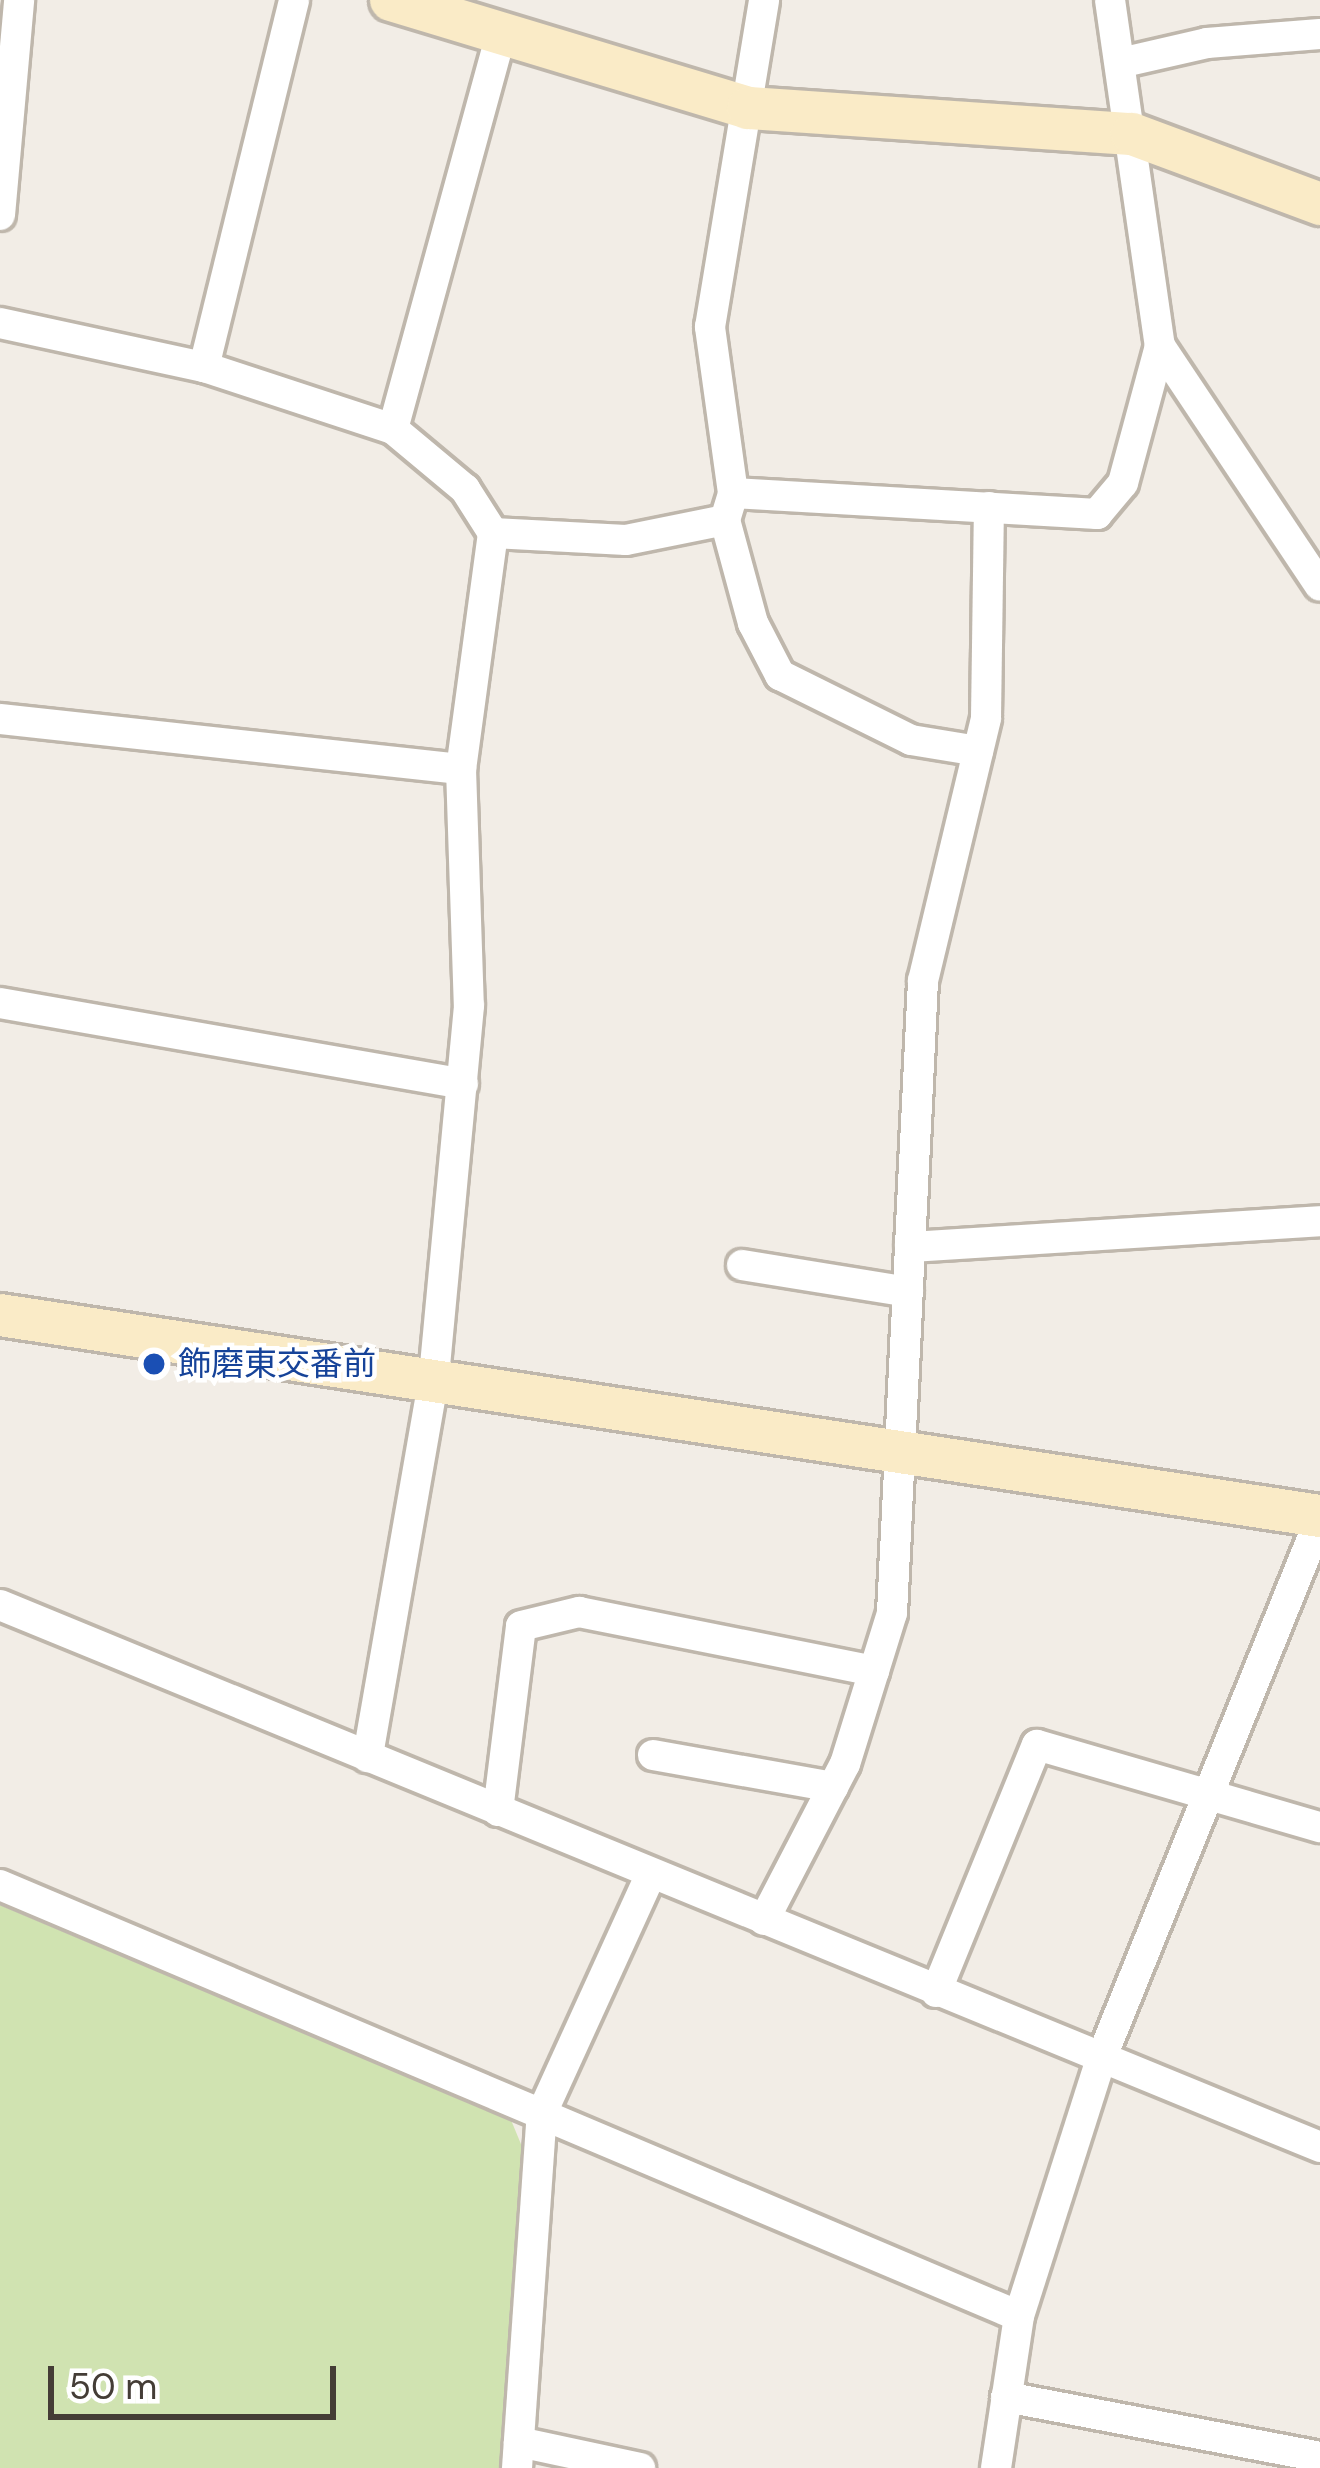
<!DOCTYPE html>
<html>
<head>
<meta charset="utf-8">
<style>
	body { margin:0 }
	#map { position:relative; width:1320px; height:2468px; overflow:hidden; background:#f2ede6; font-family:"DM Sans","Noto Sans JP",sans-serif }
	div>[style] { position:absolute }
	.green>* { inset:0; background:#d0e3b1 }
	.roads { filter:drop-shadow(3px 0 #bfb7ac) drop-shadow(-3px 0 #bfb7ac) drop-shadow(0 3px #bfb7ac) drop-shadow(0 -3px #bfb7ac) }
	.street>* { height:30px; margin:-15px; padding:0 15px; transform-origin:15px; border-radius:15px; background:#fff }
	.secondary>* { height:42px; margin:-21px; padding:0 21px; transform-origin:21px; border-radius:21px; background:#faebc7 }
	.dots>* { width:33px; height:33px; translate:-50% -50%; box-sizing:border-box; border:6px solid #fff; border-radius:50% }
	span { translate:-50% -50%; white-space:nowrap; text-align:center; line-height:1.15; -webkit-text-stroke:9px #fff; paint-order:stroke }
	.transit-label { font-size:33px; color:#164399 }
	.left { translate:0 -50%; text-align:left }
	.scale { position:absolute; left:48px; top:2366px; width:288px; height:54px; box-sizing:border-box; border:6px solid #443d36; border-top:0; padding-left:15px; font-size:36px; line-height:42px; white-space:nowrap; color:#443d36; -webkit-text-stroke:9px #fff; paint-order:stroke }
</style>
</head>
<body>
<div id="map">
	<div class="green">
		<div style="clip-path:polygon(0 1905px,511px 2120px,523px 2149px,500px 2468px,0 2468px)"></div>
	</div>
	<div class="roads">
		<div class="street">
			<div style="left:1110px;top:0;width:350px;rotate:81.8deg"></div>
			<div style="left:1160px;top:346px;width:288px;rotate:56.3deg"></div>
			<div style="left:1120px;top:63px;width:89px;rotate:-12.9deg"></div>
			<div style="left:1207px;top:43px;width:113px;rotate:-4.6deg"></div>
			<div style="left:0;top:215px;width:216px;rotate:-84.9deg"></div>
			<div style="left:0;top:323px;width:209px;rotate:12.2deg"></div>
			<div style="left:204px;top:367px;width:199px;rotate:18.2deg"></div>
			<div style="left:393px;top:429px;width:94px;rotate:39.8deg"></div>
			<div style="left:465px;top:489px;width:52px;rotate:57.5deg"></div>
			<div style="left:493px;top:533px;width:238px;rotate:97.7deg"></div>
			<div style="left:461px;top:769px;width:237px;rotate:88.1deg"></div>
			<div style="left:469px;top:1006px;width:373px;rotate:95.4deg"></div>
			<div style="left:434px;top:1377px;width:386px;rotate:99.9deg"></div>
			<div style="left:204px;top:367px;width:378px;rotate:-76.2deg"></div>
			<div style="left:393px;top:429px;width:409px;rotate:-74.7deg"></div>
			<div style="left:733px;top:493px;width:168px;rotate:-97.9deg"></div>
			<div style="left:710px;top:327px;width:331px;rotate:-80.6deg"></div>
			<div style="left:725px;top:520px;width:107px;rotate:74.8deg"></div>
			<div style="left:753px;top:623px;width:59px;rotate:62.6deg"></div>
			<div style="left:780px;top:675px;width:146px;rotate:26.4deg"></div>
			<div style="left:911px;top:740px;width:68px;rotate:9.3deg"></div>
			<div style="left:493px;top:533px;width:133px;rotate:3deg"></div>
			<div style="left:626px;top:540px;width:101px;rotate:-11.4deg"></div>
			<div style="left:725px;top:520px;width:28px;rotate:-73deg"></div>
			<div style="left:733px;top:493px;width:365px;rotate:3.3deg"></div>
			<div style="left:1097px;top:514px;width:40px;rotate:-50deg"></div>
			<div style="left:1123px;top:483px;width:142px;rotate:-74.9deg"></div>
			<div style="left:0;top:719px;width:464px;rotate:6.2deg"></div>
			<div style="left:0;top:1003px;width:470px;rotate:9.9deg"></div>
			<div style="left:910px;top:1247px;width:411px;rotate:-3.6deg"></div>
			<div style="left:742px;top:1265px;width:168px;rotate:9.2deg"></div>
			<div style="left:0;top:1605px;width:1427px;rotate:22.32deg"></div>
			<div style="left:653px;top:1755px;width:183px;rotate:10.1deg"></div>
			<div style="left:498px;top:1811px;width:186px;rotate:-82.9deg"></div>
			<div style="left:521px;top:1626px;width:60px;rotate:-13.6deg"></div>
			<div style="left:579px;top:1612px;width:301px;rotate:11.3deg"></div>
			<div style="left:0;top:1885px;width:1106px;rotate:22.93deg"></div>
			<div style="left:764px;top:1920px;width:176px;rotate:-62.6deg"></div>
			<div style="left:845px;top:1764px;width:158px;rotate:-72.7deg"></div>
			<div style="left:892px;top:1613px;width:633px;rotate:-87.19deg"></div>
			<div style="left:923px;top:981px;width:270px;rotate:-76.5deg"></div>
			<div style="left:986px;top:718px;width:211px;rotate:-89.2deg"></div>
			<div style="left:936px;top:1992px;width:267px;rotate:-67.8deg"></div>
			<div style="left:1037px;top:1745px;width:295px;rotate:16.2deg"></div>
			<div style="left:1006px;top:2397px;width:320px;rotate:10.8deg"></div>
			<div style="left:519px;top:2442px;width:124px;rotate:12.1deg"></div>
			<div style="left:517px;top:2468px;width:356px;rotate:-86deg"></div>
			<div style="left:542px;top:2113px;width:263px;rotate:-65.5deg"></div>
			<div style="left:996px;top:2468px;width:154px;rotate:-81.4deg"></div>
			<div style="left:1019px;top:2316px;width:270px;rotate:-72.3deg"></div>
			<div style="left:1101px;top:2059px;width:583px;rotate:-67.92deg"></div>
		</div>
		<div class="secondary">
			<div style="left:391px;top:0;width:373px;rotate:16.8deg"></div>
			<div style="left:748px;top:108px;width:385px;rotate:3.9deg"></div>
			<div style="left:1132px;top:134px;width:201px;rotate:20.4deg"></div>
			<div style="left:0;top:1315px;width:1335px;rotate:8.66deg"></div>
		</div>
	</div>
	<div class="dots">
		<div style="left:154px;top:1364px;background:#1a4fb4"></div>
	</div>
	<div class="transit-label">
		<span class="left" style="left:178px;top:1364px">飾磨東交番前</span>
	</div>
	<div class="scale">50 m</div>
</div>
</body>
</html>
